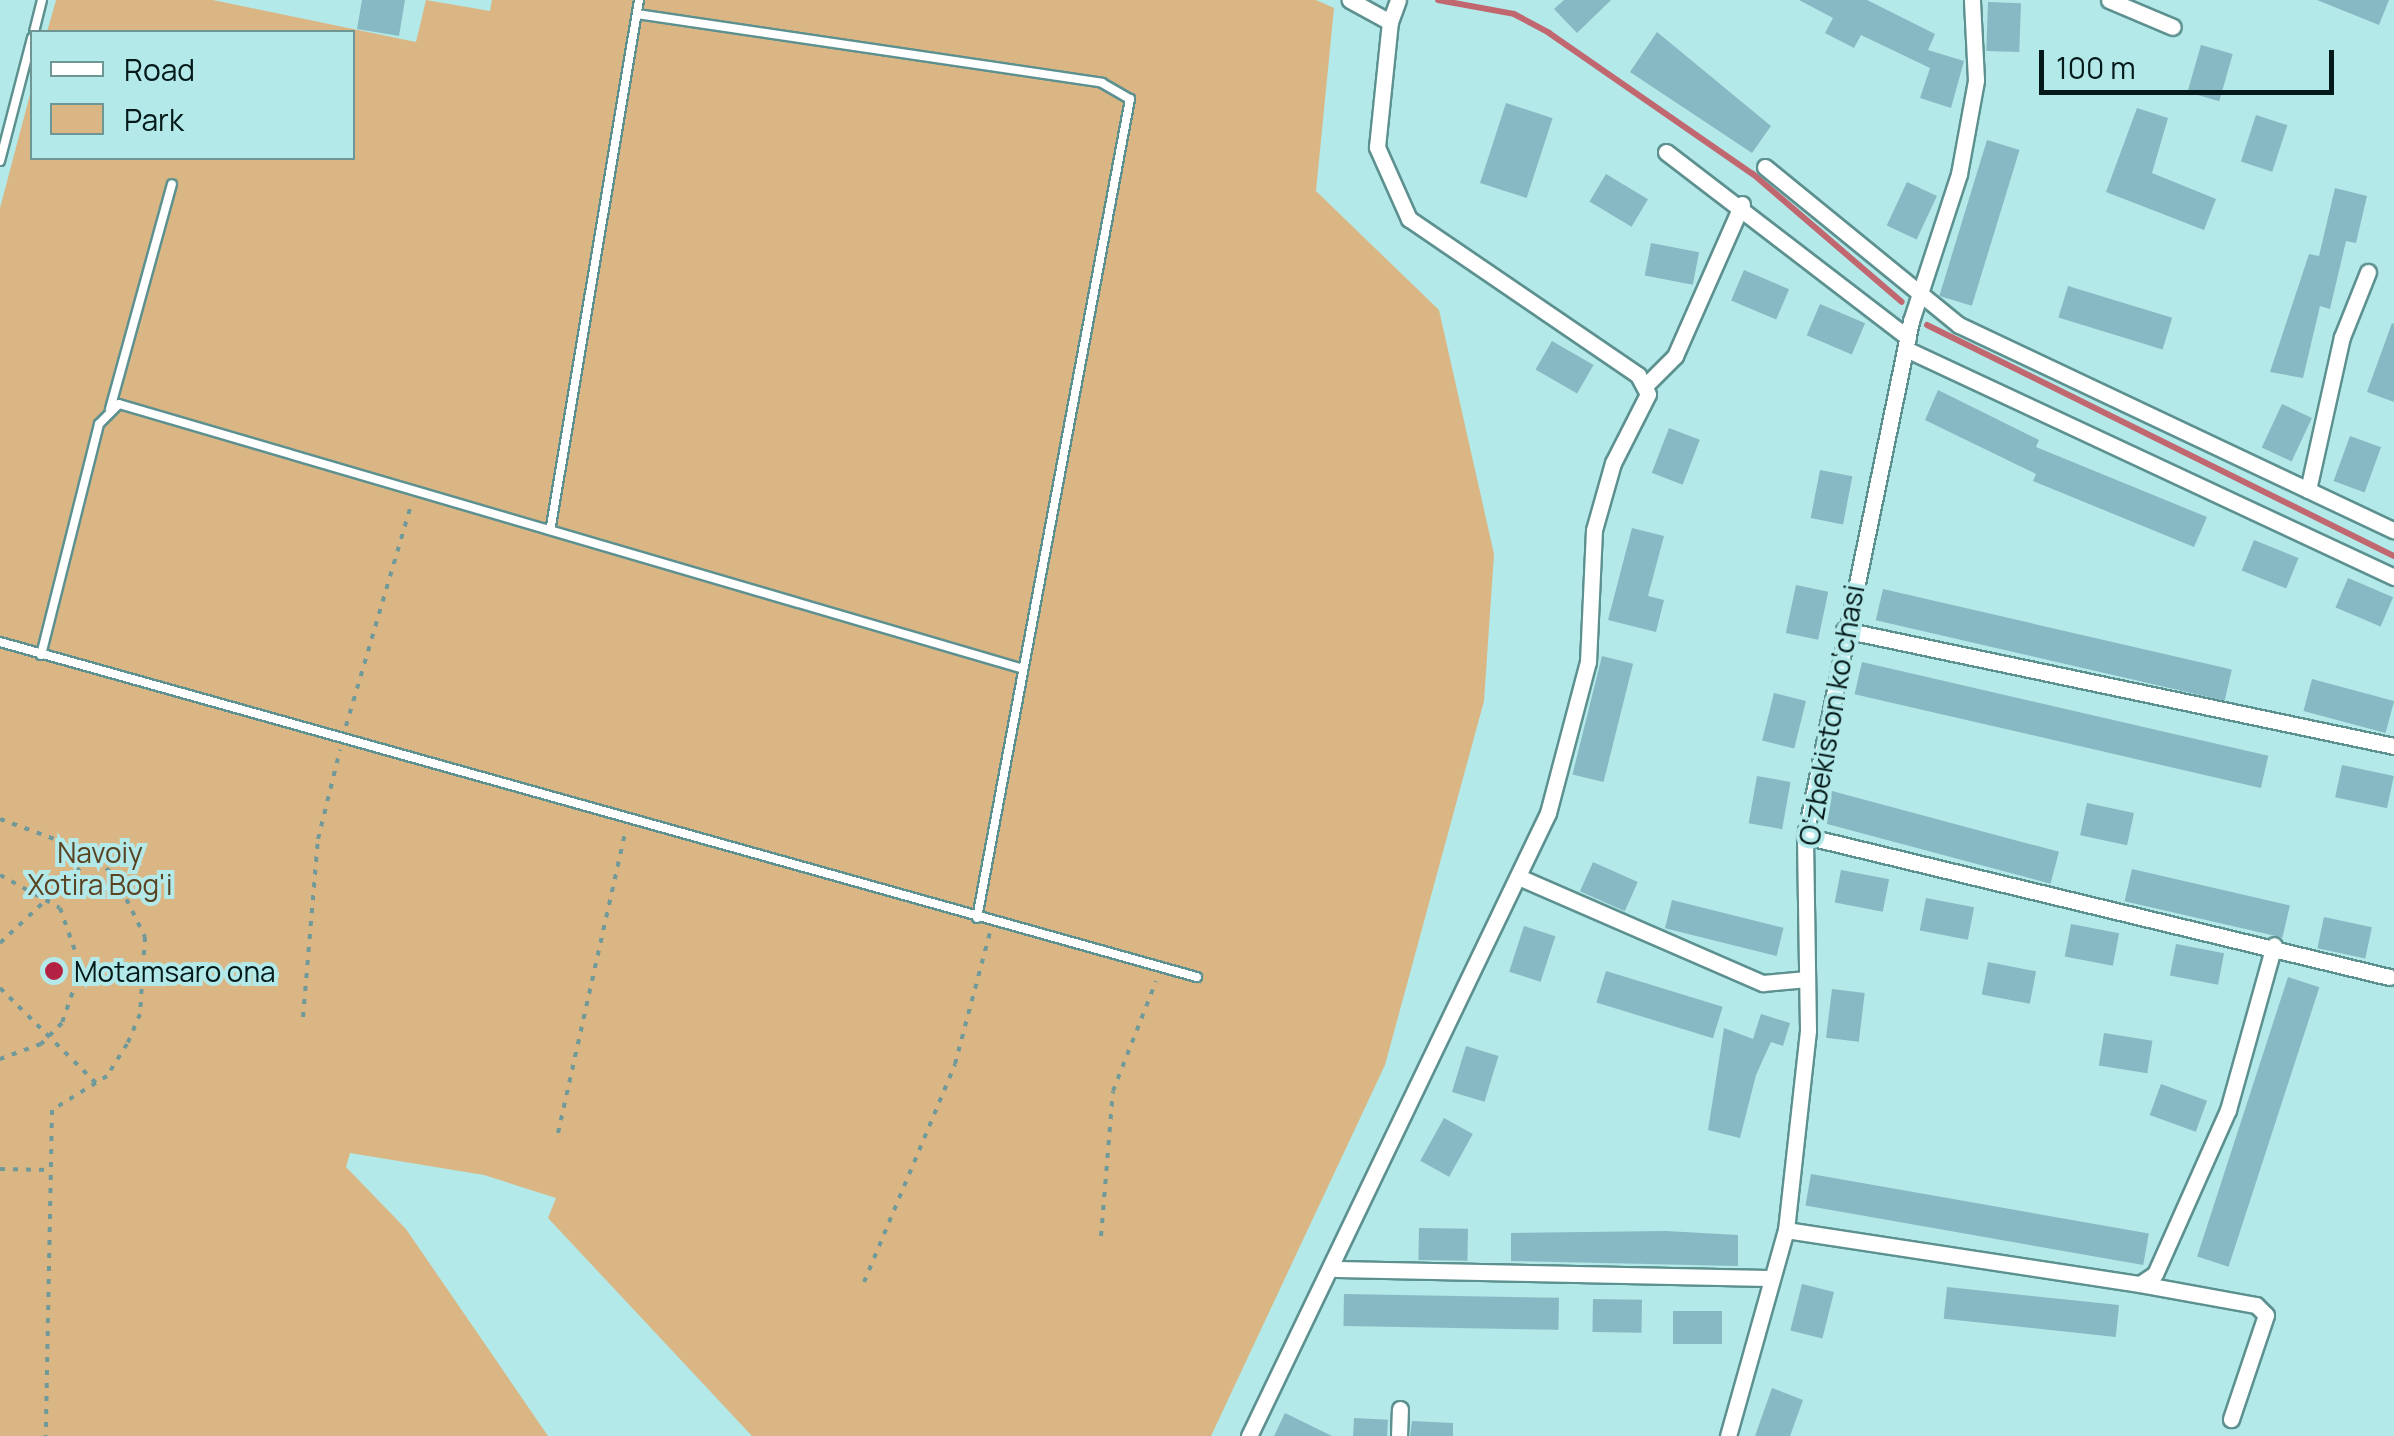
<!DOCTYPE html>
<html>
<head>
<meta charset="utf-8">
<style>
	body { margin:0 }
	#map { position:relative; width:2394px; height:1436px; overflow:hidden; background:#b3e9e8; font-family:Manrope,sans-serif }
	div>[style] { position:absolute }
	.green>* { inset:0; background:#dbb685 }
	.stream>* { height:6px; margin:-3px; padding:0 3px; transform-origin:3px; border-radius:3px; background:#c16770 }
	.building>* { inset:0; background:#87b9c5; transform-origin:0 0 }
	.path>* { height:4px; margin-top:-2px; transform-origin:0; background:repeating-linear-gradient(90deg,#709999 0 5px,transparent 0 13px) }
	.roads { filter:drop-shadow(2px 0 #5d9190) drop-shadow(-2px 0 #5d9190) drop-shadow(0 2px #5d9190) drop-shadow(0 -2px #5d9190) }
	.service>* { height:8px; margin:-4px; padding:0 4px; transform-origin:4px; border-radius:4px; background:#fff }
	.minor>* { height:15px; margin:-7.5px; padding:0 7.5px; transform-origin:7.5px; border-radius:7.5px; background:#fff }
	.dots>* { width:28px; height:28px; translate:-50% -50%; box-sizing:border-box; border:5px solid #b3e9e8; border-radius:50% }
	span { translate:-50% -50%; white-space:nowrap; text-align:center; line-height:1.15; -webkit-text-stroke:8px #b3e9e8; paint-order:stroke }
	.street-label { font-size:28px; color:#041919 }
	.park-label { font-size:28px; color:#5a4322 }
	.poi-label { font-size:28px; color:#041919 }
	.left { translate:0 -50%; text-align:left }
	.legend { position:absolute; left:30px; top:30px; width:325px; height:130px; box-sizing:border-box; background:#b3e9e8; border:2px solid #6d9695; margin:0; padding:12px 18px; list-style:none; font-size:30px; color:#041919 }
	.legend li { display:flex; align-items:center; gap:20px; height:50px }
	.legend b { width:50px; border:2px solid #6d9695 }
	.scale { position:absolute; left:2039px; top:50px; width:295px; height:45px; box-sizing:border-box; border:5px solid #041919; border-top:0; padding-left:12px; font-size:30px; line-height:35px; white-space:nowrap; color:#041919; -webkit-text-stroke:8px #b3e9e8; paint-order:stroke }
</style>
</head>
<body>
<div id="map">
	<div class="green">
		<div style="clip-path:polygon(56px 0,213px 0,416px 42px,426px 0,490px 11px,492px 0,1316px 0,1334px 8px,1316px 191px,1439px 310px,1494px 554px,1484px 701px,1385px 1065px,1211px 1436px,752px 1436px,548px 1218px,556px 1198px,484px 1175px,350px 1153px,346px 1167px,406px 1229px,548px 1436px,0 1436px,0 208px,32px 87px,32px 158px,352px 158px,352px 32px,47px 32px)"></div>
	</div>
	<div class="stream">
		<div style="left:1438px;top:0;width:77px;rotate:10.4deg"></div>
		<div style="left:1514px;top:14px;width:40px;rotate:28deg"></div>
		<div style="left:1549px;top:33px;width:248px;rotate:34.7deg"></div>
		<div style="left:1753px;top:174px;width:196px;rotate:40.7deg"></div>
		<div style="left:1927px;top:325px;width:521px;rotate:26.32deg"></div>
	</div>
	<div class="building">
		<div style="clip-path:polygon(362px 0,405px 0,399px 36px,357px 29px)"></div>
		<div style="clip-path:polygon(1564px 0,1611px 0,1577px 33px,1554px 9px)"></div>
		<div style="clip-path:polygon(1799px 0,1867px 0,1935px 34px,1928px 50px,1964px 61px,1951px 108px,1920px 98px,1930px 68px,1861px 35px,1854px 48px,1825px 33px,1833px 18px)"></div>
		<div style="clip-path:polygon(2317px 0,2389px 0,2379px 25px)"></div>
		<div style="left:1988px;top:2px;width:33px;height:49px;rotate:2deg"></div>
		<div style="clip-path:polygon(1657px 32px,1771px 126px,1752px 153px,1630px 72px)"></div>
		<div style="left:2201px;top:45px;width:33px;height:49px;rotate:16deg"></div>
		<div style="left:1506px;top:103px;width:49px;height:84px;rotate:18deg"></div>
		<div style="clip-path:polygon(2137px 108px,2168px 118px,2152px 173px,2216px 199px,2204px 230px,2106px 192px)"></div>
		<div style="left:2256px;top:115px;width:33px;height:49px;rotate:18deg"></div>
		<div style="left:1987px;top:140px;width:34px;height:163px;rotate:17deg"></div>
		<div style="left:1606px;top:174px;width:49px;height:32px;rotate:31deg"></div>
		<div style="left:1907px;top:182px;width:33px;height:48px;rotate:25deg"></div>
		<div style="clip-path:polygon(2335px 188px,2367px 196px,2356px 243px,2346px 241px,2330px 309px,2320px 306px,2303px 378px,2270px 372px,2309px 254px,2319px 256px)"></div>
		<div style="left:1651px;top:243px;width:49px;height:33px;rotate:11deg"></div>
		<div style="left:1744px;top:270px;width:49px;height:33px;rotate:23deg"></div>
		<div style="left:2068px;top:286px;width:109px;height:33px;rotate:17deg"></div>
		<div style="left:1820px;top:304px;width:49px;height:34px;rotate:23deg"></div>
		<div style="clip-path:polygon(2392px 323px,2394px 324px,2394px 402px,2367px 392px)"></div>
		<div style="left:1552px;top:341px;width:48px;height:33px;rotate:30deg"></div>
		<div style="clip-path:polygon(1938px 390px,2039px 440px,2036px 447px,2207px 517px,2194px 547px,2033px 481px,2036px 474px,1925px 420px)"></div>
		<div style="left:2282px;top:404px;width:33px;height:48px;rotate:25deg"></div>
		<div style="left:1669px;top:428px;width:33px;height:48px;rotate:21deg"></div>
		<div style="left:2350px;top:436px;width:33px;height:48px;rotate:20deg"></div>
		<div style="left:1820px;top:470px;width:33px;height:49px;rotate:11deg"></div>
		<div style="clip-path:polygon(1632px 528px,1664px 536px,1648px 596px,1664px 600px,1656px 632px,1608px 620px)"></div>
		<div style="left:2254px;top:540px;width:48px;height:33px;rotate:22deg"></div>
		<div style="left:2348px;top:578px;width:49px;height:32px;rotate:23deg"></div>
		<div style="left:1796px;top:585px;width:33px;height:49px;rotate:12deg"></div>
		<div style="left:1883px;top:589px;width:358px;height:32px;rotate:13deg"></div>
		<div style="left:1602px;top:656px;width:32px;height:122px;rotate:14deg"></div>
		<div style="left:1862px;top:662px;width:417px;height:33px;rotate:13deg"></div>
		<div style="left:2312px;top:679px;width:85px;height:33px;rotate:15deg"></div>
		<div style="left:1774px;top:693px;width:33px;height:49px;rotate:14deg"></div>
		<div style="left:2342px;top:765px;width:53px;height:33px;rotate:12deg"></div>
		<div style="left:1757px;top:776px;width:34px;height:48px;rotate:10deg"></div>
		<div style="left:1832px;top:791px;width:235px;height:33px;rotate:15deg"></div>
		<div style="left:2087px;top:803px;width:48px;height:33px;rotate:12deg"></div>
		<div style="left:1593px;top:862px;width:49px;height:32px;rotate:24deg"></div>
		<div style="left:2132px;top:869px;width:162px;height:33px;rotate:13deg"></div>
		<div style="left:1841px;top:870px;width:49px;height:33px;rotate:11deg"></div>
		<div style="left:1926px;top:898px;width:49px;height:33px;rotate:11deg"></div>
		<div style="left:1672px;top:900px;width:115px;height:29px;rotate:14deg"></div>
		<div style="left:2324px;top:917px;width:49px;height:32px;rotate:12deg"></div>
		<div style="left:2071px;top:924px;width:49px;height:33px;rotate:11deg"></div>
		<div style="left:1524px;top:926px;width:33px;height:48px;rotate:18deg"></div>
		<div style="left:2176px;top:944px;width:49px;height:32px;rotate:11deg"></div>
		<div style="left:1988px;top:962px;width:49px;height:33px;rotate:11deg"></div>
		<div style="left:1606px;top:971px;width:122px;height:33px;rotate:17deg"></div>
		<div style="left:2288px;top:977px;width:33px;height:294px;rotate:18deg"></div>
		<div style="left:1832px;top:989px;width:33px;height:49px;rotate:7deg"></div>
		<div style="clip-path:polygon(1761px 1014px,1790px 1023px,1783px 1046px,1771px 1042px,1756px 1075px,1740px 1138px,1708px 1130px,1724px 1028px,1753px 1039px)"></div>
		<div style="left:2104px;top:1033px;width:49px;height:33px;rotate:9deg"></div>
		<div style="left:1466px;top:1046px;width:34px;height:48px;rotate:17deg"></div>
		<div style="left:2161px;top:1084px;width:49px;height:33px;rotate:20deg"></div>
		<div style="left:1444px;top:1118px;width:33px;height:49px;rotate:29deg"></div>
		<div style="left:1811px;top:1174px;width:343px;height:32px;rotate:10deg"></div>
		<div style="left:1419px;top:1228px;width:49px;height:32px;rotate:1deg"></div>
		<div style="clip-path:polygon(1666px 1231px,1738px 1235px,1738px 1266px,1511px 1261px,1511px 1233px)"></div>
		<div style="left:1802px;top:1284px;width:33px;height:48px;rotate:14deg"></div>
		<div style="left:1947px;top:1287px;width:173px;height:32px;rotate:6deg"></div>
		<div style="left:1344px;top:1294px;width:215px;height:32px;rotate:1deg"></div>
		<div style="left:1593px;top:1299px;width:49px;height:33px;rotate:1deg"></div>
		<div style="left:1673px;top:1311px;width:49px;height:33px"></div>
		<div style="clip-path:polygon(1772px 1388px,1803px 1400px,1790px 1436px,1755px 1436px)"></div>
		<div style="clip-path:polygon(1285px 1413px,1332px 1436px,1274px 1436px)"></div>
		<div style="left:1354px;top:1418px;width:34px;height:18px;rotate:3deg"></div>
		<div style="clip-path:polygon(1412px 1421px,1453px 1423px,1453px 1436px,1410px 1436px)"></div>
	</div>
	<div class="path">
		<div style="left:346px;top:726px;width:230px;rotate:-73.6deg"></div>
		<div style="left:0;top:819px;width:93px;rotate:20.2deg"></div>
		<div style="left:87px;top:851px;width:38px;rotate:42deg"></div>
		<div style="left:115px;top:876px;width:68px;rotate:63.8deg"></div>
		<div style="left:145px;top:937px;width:77px;rotate:93.7deg"></div>
		<div style="left:140px;top:1014px;width:33px;rotate:113deg"></div>
		<div style="left:127px;top:1044px;width:38px;rotate:122deg"></div>
		<div style="left:107px;top:1076px;width:65px;rotate:148.3deg"></div>
		<div style="left:52px;top:1110px;width:326px;rotate:91.1deg"></div>
		<div style="left:0;top:875px;width:68px;rotate:28.8deg"></div>
		<div style="left:60px;top:908px;width:64px;rotate:70.7deg"></div>
		<div style="left:81px;top:968px;width:58px;rotate:109.1deg"></div>
		<div style="left:62px;top:1023px;width:30px;rotate:135deg"></div>
		<div style="left:41px;top:1044px;width:44px;rotate:159.9deg"></div>
		<div style="left:0;top:943px;width:127px;rotate:-43.1deg"></div>
		<div style="left:0;top:988px;width:135px;rotate:44.7deg"></div>
		<div style="left:303px;top:1017px;width:179px;rotate:-85.2deg"></div>
		<div style="left:318px;top:839px;width:92px;rotate:-76.1deg"></div>
		<div style="left:558px;top:1133px;width:311px;rotate:-77.4deg"></div>
		<div style="left:0;top:1169px;width:50px;rotate:1.1deg"></div>
		<div style="left:1101px;top:1236px;width:145px;rotate:-85.3deg"></div>
		<div style="left:1113px;top:1091px;width:118px;rotate:-68.6deg"></div>
		<div style="left:864px;top:1282px;width:236px;rotate:-67.3deg"></div>
		<div style="left:955px;top:1064px;width:137px;rotate:-75.1deg"></div>
	</div>
	<div class="roads">
		<div class="service">
			<div style="left:637px;top:14px;width:470px;rotate:8.4deg"></div>
			<div style="left:1102px;top:83px;width:32px;rotate:30deg"></div>
			<div style="left:1130px;top:99px;width:833px;rotate:100.58deg"></div>
			<div style="left:34px;top:32px;width:33px;rotate:-76deg"></div>
			<div style="left:0;top:161px;width:127px;rotate:-75.4deg"></div>
			<div style="left:110px;top:409px;width:233px;rotate:-74.6deg"></div>
			<div style="left:551px;top:526px;width:533px;rotate:-80.5deg"></div>
			<div style="left:0;top:642px;width:1243px;rotate:15.64deg"></div>
			<div style="left:41px;top:655px;width:238px;rotate:-75.9deg"></div>
			<div style="left:99px;top:424px;width:28px;rotate:-45deg"></div>
			<div style="left:119px;top:404px;width:939px;rotate:16.33deg"></div>
		</div>
		<div class="minor">
			<div style="left:2109px;top:0;width:69px;rotate:22.9deg"></div>
			<div style="left:1390px;top:22px;width:23px;rotate:-70deg"></div>
			<div style="left:1666px;top:152px;width:305px;rotate:37.5deg"></div>
			<div style="left:1765px;top:167px;width:250px;rotate:39.2deg"></div>
			<div style="left:1959px;top:325px;width:481px;rotate:25.3deg"></div>
			<div style="left:1906px;top:349px;width:539px;rotate:25.04deg"></div>
			<div style="left:1647px;top:384px;width:40px;rotate:-45deg"></div>
			<div style="left:1675px;top:356px;width:166px;rotate:-66.2deg"></div>
			<div style="left:2308px;top:490px;width:157px;rotate:-77.5deg"></div>
			<div style="left:2342px;top:337px;width:70px;rotate:-68.2deg"></div>
			<div style="left:1844px;top:630px;width:562px;rotate:11.91deg"></div>
			<div style="left:1805px;top:836px;width:601px;rotate:13.57deg"></div>
			<div style="left:1521px;top:878px;width:264px;rotate:23.5deg"></div>
			<div style="left:1763px;top:983px;width:44px;rotate:-5.2deg"></div>
			<div style="left:1786px;top:1230px;width:358px;rotate:8.7deg"></div>
			<div style="left:2140px;top:1284px;width:18px;rotate:-34deg"></div>
			<div style="left:2155px;top:1274px;width:180px;rotate:-66deg"></div>
			<div style="left:2228px;top:1110px;width:171px;rotate:-74.4deg"></div>
			<div style="left:1333px;top:1269px;width:439px;rotate:1.2deg"></div>
			<div style="left:2140px;top:1284px;width:118px;rotate:10.3deg"></div>
			<div style="left:2256px;top:1305px;width:14px;rotate:45deg"></div>
			<div style="left:2266px;top:1315px;width:110px;rotate:108.6deg"></div>
			<div style="left:1249px;top:1436px;width:691px;rotate:-64.36deg"></div>
			<div style="left:1548px;top:813px;width:156px;rotate:-75.2deg"></div>
			<div style="left:1588px;top:662px;width:132px;rotate:-87.4deg"></div>
			<div style="left:1594px;top:530px;width:70px;rotate:-74.2deg"></div>
			<div style="left:1613px;top:463px;width:77px;rotate:-63.1deg"></div>
			<div style="left:1648px;top:394px;width:21px;rotate:-118deg"></div>
			<div style="left:1638px;top:375px;width:277px;rotate:-145.7deg"></div>
			<div style="left:1409px;top:219px;width:79px;rotate:-114deg"></div>
			<div style="left:1377px;top:147px;width:126px;rotate:-84.1deg"></div>
			<div style="left:1390px;top:22px;width:46px;rotate:-151.2deg"></div>
			<div style="left:1399px;top:1436px;width:27px;rotate:-88deg"></div>
			<div style="left:1728px;top:1436px;width:214px;rotate:-74.3deg"></div>
			<div style="left:1786px;top:1230px;width:201px;rotate:-83.7deg"></div>
			<div style="left:1808px;top:1030px;width:194px;rotate:-90.9deg"></div>
			<div style="left:1805px;top:836px;width:526px;rotate:-78.37deg"></div>
			<div style="left:1911px;top:321px;width:155px;rotate:-71.9deg"></div>
			<div style="left:1959px;top:174px;width:96px;rotate:-79.7deg"></div>
			<div style="left:1976px;top:80px;width:80px;rotate:-92.9deg"></div>
		</div>
	</div>
	<div class="dots">
		<div style="left:54px;top:971px;background:#b42243"></div>
	</div>
	<div class="street-label">
		<span style="left:1831px;top:715px;rotate:-80deg">O‘zbekiston ko‘chasi</span>
	</div>
	<div class="park-label">
		<span style="left:100px;top:868px">Navoiy<br>Xotira Bog'i</span>
	</div>
	<div class="poi-label">
		<span class="left" style="left:74px;top:971px">Motamsaro ona</span>
	</div>
	<ul class="legend">
	<li><b style="height:12px;background:#fff"></b>Road</li>
	<li><b style="height:28px;background:#dbb685"></b>Park</li>
	</ul>
	<div class="scale">100 m</div>
</div>
</body>
</html>
